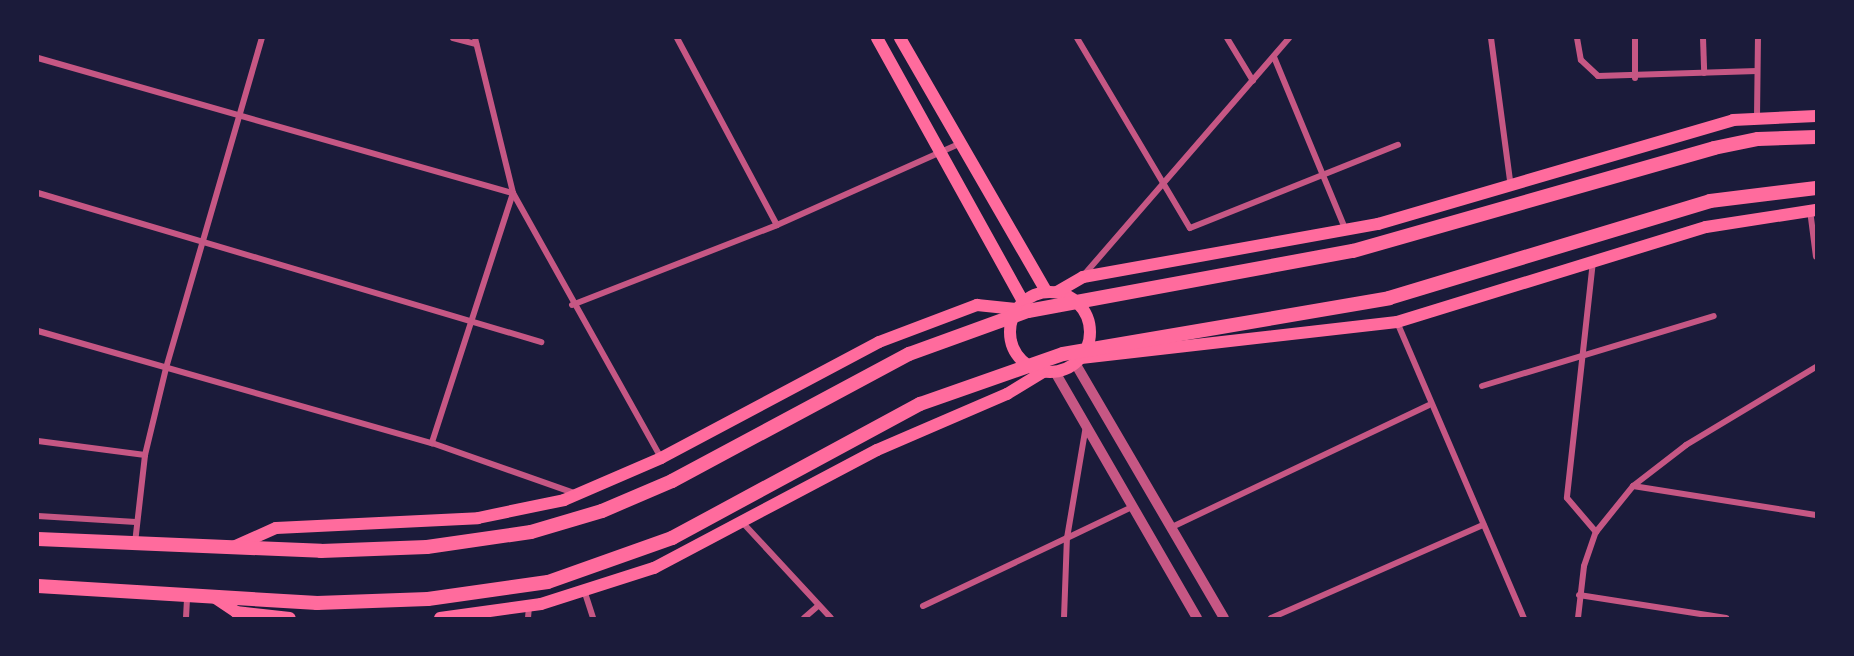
<!DOCTYPE html>
<html>
<head>
<meta charset="utf-8">
<style>
	body { margin:0 }
	#map { position:relative; width:1854px; height:656px; overflow:hidden; background:#1b1b3a; font-family:"Times New Roman",serif }
	div>[style] { position:absolute }
	.minor>* { height:6px; margin:-3px; padding:0 3px; transform-origin:3px; border-radius:3px; background:#c65784 }
	.tertiary>* { height:10px; margin:-5px; padding:0 5px; transform-origin:5px; border-radius:5px; background:#c65784 }
	.secondary>* { height:12px; margin:-6px; padding:0 6px; transform-origin:6px; border-radius:6px; background:#ff6b9d }
	.secondary>.ring { margin:-6px; padding:0; box-sizing:content-box; background:none; border:12px solid #ff6b9d; border-radius:50% }
	.trunk>* { height:14px; margin:-7px; padding:0 7px; transform-origin:7px; border-radius:7px; background:#ff6b9d }
	span { translate:-50% -50%; white-space:nowrap; text-align:center; line-height:1.15; -webkit-text-stroke:4.5px #1b1b3a; paint-order:stroke }
	.frame { position:absolute; inset:0; border:39px solid #1b1b3a; pointer-events:none }
</style>
</head>
<body>
<div id="map">
	<div class="minor">
		<div style="left:453px;top:38px;width:24px;rotate:15deg"></div>
		<div style="left:475px;top:38px;width:160px;rotate:76.2deg"></div>
		<div style="left:513px;top:193px;width:304px;rotate:60.8deg"></div>
		<div style="left:677px;top:38px;width:212px;rotate:61.9deg"></div>
		<div style="left:1077px;top:38px;width:221px;rotate:59.3deg"></div>
		<div style="left:1190px;top:228px;width:224px;rotate:-21.8deg"></div>
		<div style="left:1227px;top:38px;width:50px;rotate:58.8deg"></div>
		<div style="left:1491px;top:38px;width:144px;rotate:82.4deg"></div>
		<div style="left:1577px;top:38px;width:22px;rotate:80deg"></div>
		<div style="left:1581px;top:60px;width:23px;rotate:43deg"></div>
		<div style="left:1598px;top:76px;width:159px;rotate:-1.8deg"></div>
		<div style="left:1635px;top:38px;width:40px;rotate:90deg"></div>
		<div style="left:1703px;top:38px;width:35px;rotate:88deg"></div>
		<div style="left:1274px;top:57px;width:188px;rotate:67.5deg"></div>
		<div style="left:38px;top:58px;width:494px;rotate:15.9deg"></div>
		<div style="left:513px;top:193px;width:263px;rotate:108deg"></div>
		<div style="left:1757px;top:117px;width:79px;rotate:-89.3deg"></div>
		<div style="left:38px;top:193px;width:525px;rotate:16.5deg"></div>
		<div style="left:1810px;top:210px;width:47px;rotate:82.7deg"></div>
		<div style="left:1593px;top:261px;width:238px;rotate:96.3deg"></div>
		<div style="left:1567px;top:498px;width:45px;rotate:49.5deg"></div>
		<div style="left:1083px;top:276px;width:315px;rotate:-49.1deg"></div>
		<div style="left:572px;top:305px;width:220px;rotate:-21.3deg"></div>
		<div style="left:777px;top:225px;width:199px;rotate:-24deg"></div>
		<div style="left:1397px;top:322px;width:322px;rotate:66.8deg"></div>
		<div style="left:38px;top:331px;width:410px;rotate:15.9deg"></div>
		<div style="left:432px;top:443px;width:154px;rotate:19.4deg"></div>
		<div style="left:1482px;top:386px;width:242px;rotate:-16.8deg"></div>
		<div style="left:38px;top:441px;width:108px;rotate:7.5deg"></div>
		<div style="left:1633px;top:486px;width:185px;rotate:9deg"></div>
		<div style="left:38px;top:516px;width:98px;rotate:3.5deg"></div>
		<div style="left:743px;top:523px;width:129px;rotate:47.2deg"></div>
		<div style="left:1172px;top:527px;width:284px;rotate:-25.4deg"></div>
		<div style="left:135px;top:543px;width:89px;rotate:-83.5deg"></div>
		<div style="left:145px;top:455px;width:89px;rotate:-76.4deg"></div>
		<div style="left:166px;top:368px;width:344px;rotate:-73.8deg"></div>
		<div style="left:585px;top:593px;width:26px;rotate:72deg"></div>
		<div style="left:1579px;top:595px;width:149px;rotate:8.9deg"></div>
		<div style="left:923px;top:606px;width:159px;rotate:-25.3deg"></div>
		<div style="left:1067px;top:538px;width:114px;rotate:-80.4deg"></div>
		<div style="left:186px;top:618px;width:22px;rotate:-87deg"></div>
		<div style="left:528px;top:618px;width:12px;rotate:-85deg"></div>
		<div style="left:804px;top:618px;width:18px;rotate:-41deg"></div>
		<div style="left:1064px;top:618px;width:80px;rotate:-87.9deg"></div>
		<div style="left:1067px;top:538px;width:74px;rotate:-25.5deg"></div>
		<div style="left:1271px;top:618px;width:232px;rotate:-23.7deg"></div>
		<div style="left:1578px;top:618px;width:52px;rotate:-83.4deg"></div>
		<div style="left:1584px;top:566px;width:36px;rotate:-71deg"></div>
		<div style="left:1596px;top:532px;width:59px;rotate:-51.2deg"></div>
		<div style="left:1633px;top:486px;width:67px;rotate:-37.7deg"></div>
		<div style="left:1686px;top:445px;width:152px;rotate:-31deg"></div>
	</div>
	<div class="tertiary">
		<div style="left:1075px;top:363px;width:295px;rotate:59.7deg"></div>
		<div style="left:1055px;top:372px;width:284px;rotate:60deg"></div>
	</div>
	<div class="secondary">
		<div style="left:877px;top:38px;width:301px;rotate:61deg"></div>
		<div style="left:900px;top:38px;width:292px;rotate:60deg"></div>
		<div class="ring" style="left:1010px;top:292px;width:68px;height:68px"></div>
		<div style="left:1057px;top:292px;width:30px;rotate:-30deg"></div>
		<div style="left:1083px;top:277px;width:300px;rotate:-10.2deg"></div>
		<div style="left:1378px;top:224px;width:370px;rotate:-16.3deg"></div>
		<div style="left:1733px;top:120px;width:83px;rotate:-2.8deg"></div>
		<div style="left:1081px;top:358px;width:318px;rotate:-6.5deg"></div>
		<div style="left:1397px;top:322px;width:323px;rotate:-17.1deg"></div>
		<div style="left:1706px;top:227px;width:111px;rotate:-8.8deg"></div>
		<div style="left:231px;top:548px;width:49px;rotate:-24deg"></div>
		<div style="left:276px;top:528px;width:202px;rotate:-2.8deg"></div>
		<div style="left:478px;top:518px;width:88px;rotate:-11.8deg"></div>
		<div style="left:564px;top:500px;width:106px;rotate:-23.4deg"></div>
		<div style="left:661px;top:458px;width:247px;rotate:-28deg"></div>
		<div style="left:879px;top:342px;width:105px;rotate:-20.7deg"></div>
		<div style="left:977px;top:305px;width:39px;rotate:6deg"></div>
		<div style="left:214px;top:597px;width:27px;rotate:34deg"></div>
		<div style="left:236px;top:612px;width:54px;rotate:6.3deg"></div>
		<div style="left:440px;top:618px;width:102px;rotate:-7.9deg"></div>
		<div style="left:541px;top:604px;width:119px;rotate:-17.7deg"></div>
		<div style="left:654px;top:568px;width:252px;rotate:-27.9deg"></div>
		<div style="left:877px;top:450px;width:142px;rotate:-23.3deg"></div>
		<div style="left:1007px;top:394px;width:42px;rotate:-31.4deg"></div>
	</div>
	<div class="trunk">
		<div style="left:38px;top:539px;width:283px;rotate:2.4deg"></div>
		<div style="left:321px;top:551px;width:106px;rotate:-2.2deg"></div>
		<div style="left:427px;top:547px;width:105px;rotate:-8.2deg"></div>
		<div style="left:531px;top:532px;width:74px;rotate:-16.5deg"></div>
		<div style="left:602px;top:511px;width:76px;rotate:-23.2deg"></div>
		<div style="left:672px;top:481px;width:269px;rotate:-28.2deg"></div>
		<div style="left:909px;top:354px;width:127px;rotate:-19.9deg"></div>
		<div style="left:1028px;top:311px;width:330px;rotate:-10.5deg"></div>
		<div style="left:1353px;top:251px;width:375px;rotate:-15.9deg"></div>
		<div style="left:1714px;top:148px;width:45px;rotate:-11.6deg"></div>
		<div style="left:1758px;top:139px;width:58px;rotate:-2deg"></div>
		<div style="left:38px;top:586px;width:280px;rotate:3.5deg"></div>
		<div style="left:317px;top:603px;width:111px;rotate:-2.1deg"></div>
		<div style="left:428px;top:599px;width:121px;rotate:-8.1deg"></div>
		<div style="left:548px;top:582px;width:132px;rotate:-19.5deg"></div>
		<div style="left:672px;top:538px;width:282px;rotate:-28.4deg"></div>
		<div style="left:920px;top:404px;width:151px;rotate:-19.3deg"></div>
		<div style="left:1063px;top:354px;width:331px;rotate:-9.7deg"></div>
		<div style="left:1389px;top:298px;width:335px;rotate:-16.8deg"></div>
		<div style="left:1710px;top:201px;width:107px;rotate:-7deg"></div>
	</div>
	<div class="frame"></div>
</div>
</body>
</html>
